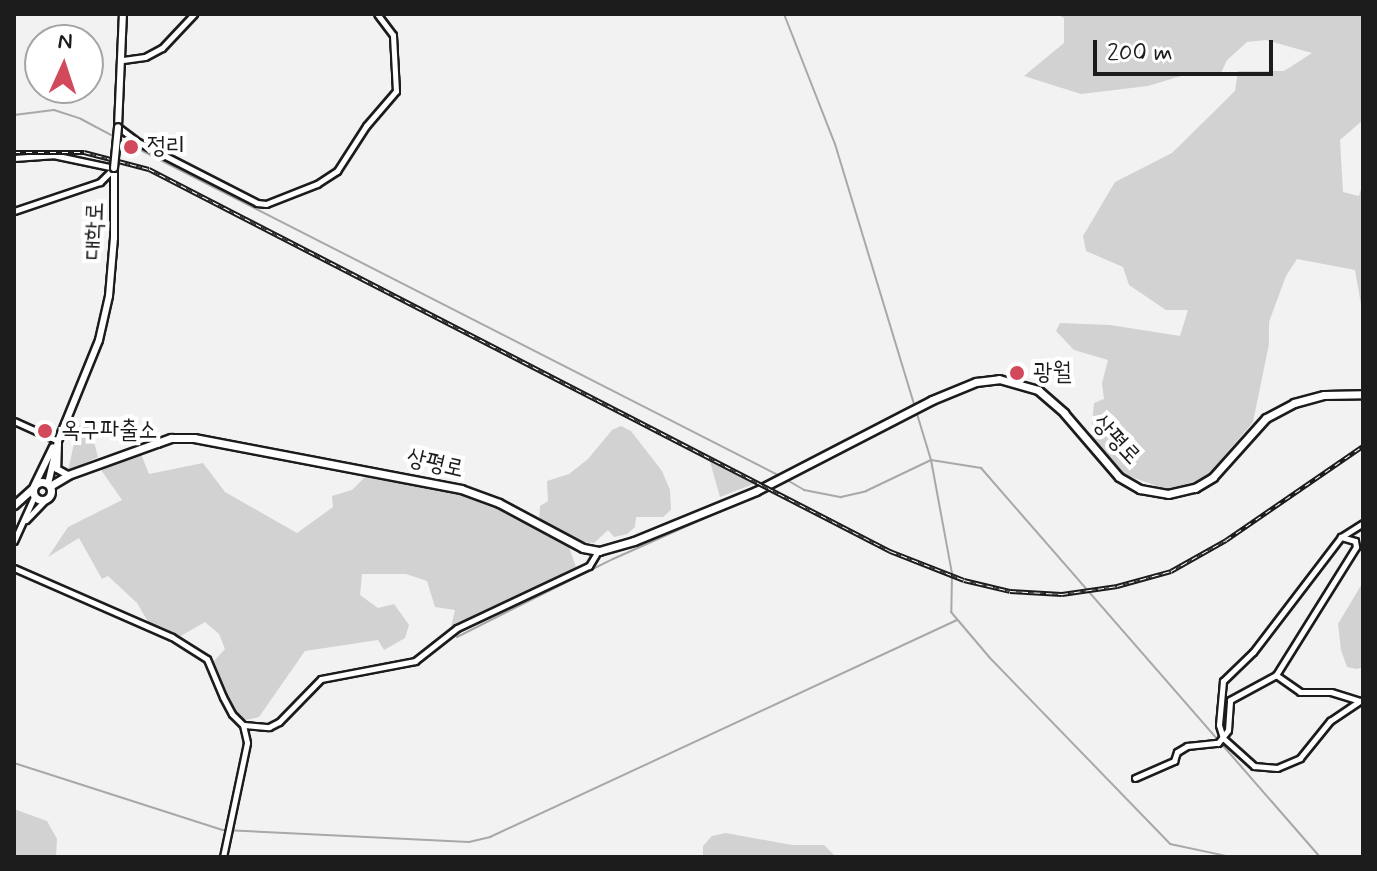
<!DOCTYPE html>
<html>
<head>
<meta charset="utf-8">
<style>
	body { margin:0 }
	#map { position:relative; width:1377px; height:871px; overflow:hidden; background:#f2f2f2; font-family:Mynerve,"Poor Story",sans-serif }
	div>[style] { position:absolute }
	.green>* { inset:0; background:#d2d2d2 }
	.stream>* { height:2px; margin:-1px; padding:0 1px; transform-origin:1px; border-radius:1px; background:#a8a8a8 }
	.roads { filter:drop-shadow(2px 0 #1c1c1c) drop-shadow(-2px 0 #1c1c1c) drop-shadow(0 2px #1c1c1c) drop-shadow(0 -2px #1c1c1c) }
	.minor>* { height:5px; margin:-2.5px; padding:0 2.5px; transform-origin:2.5px; border-radius:2.5px; background:#fff }
	.tertiary>* { height:6px; margin:-3px; padding:0 3px; transform-origin:3px; border-radius:3px; background:#fff }
	.secondary>* { height:7px; margin:-3.5px; padding:0 3.5px; transform-origin:3.5px; border-radius:3.5px; background:#fff }
	.secondary>.ring { margin:-3.5px; padding:0; box-sizing:content-box; background:none; border:7px solid #fff; border-radius:50% }
	.rail>* { height:5px; margin-top:-2.5px; transform-origin:0; background:repeating-linear-gradient(90deg,#fff 0 6px,#1c1c1c 0 12px); box-sizing:border-box; border-block:2px solid #1c1c1c }
	.bridges { filter:drop-shadow(2px 0 #1c1c1c) drop-shadow(-2px 0 #1c1c1c) drop-shadow(0 2px #1c1c1c) drop-shadow(0 -2px #1c1c1c) }
	.tertiary-bridge>* { height:6px; margin:-3px; padding:0 3px; transform-origin:3px; border-radius:3px; background:#fff }
	.dots>* { width:22px; height:22px; translate:-50% -50%; box-sizing:border-box; border:4px solid #fff; border-radius:50% }
	span { translate:-50% -50%; white-space:nowrap; text-align:center; line-height:1.15; -webkit-text-stroke:8px #fff; paint-order:stroke }
	.poi-label { font-size:24px; color:#1c1c1c }
	.left { translate:0 -50%; text-align:left }
	.street-label { font-size:24px; color:#1c1c1c }
	.frame { position:absolute; inset:0; border:16px solid #1c1c1c; pointer-events:none }
	.north { position:absolute; left:24px; top:24px; width:80px; height:80px; box-sizing:border-box; background:#fff; border:2px solid #a4a4a4; border-radius:50%; rotate:3deg; font-size:22px; font-weight:700; line-height:32px; text-align:center; color:#1c1c1c }
	.north::after { content:''; display:block; margin:auto; width:28px; height:36px; background:#d1495b; clip-path:polygon(50% 0,100% 100%,50% 72%,0 100%) }
	.scale { position:absolute; left:1093px; top:40px; width:180px; height:36px; box-sizing:border-box; border:4px solid #1c1c1c; border-top:0; padding-left:10px; font-size:24px; line-height:28px; white-space:nowrap; color:#1c1c1c; -webkit-text-stroke:6px #fff; paint-order:stroke }
</style>
</head>
<body>
<div id="map">
	<div class="green">
		<div style="clip-path:polygon(1057px 14px,1363px 14px,1363px 120px,1340px 140px,1343px 192px,1359px 196px,1363px 183px,1363px 316px,1355px 270px,1297px 259px,1286px 276px,1269px 322px,1269px 344px,1253px 422px,1209px 474px,1193px 484px,1168px 490px,1123px 474px,1091px 436px,1094px 403px,1104px 399px,1102px 383px,1108px 360px,1074px 350px,1056px 331px,1060px 323px,1110px 325px,1180px 336px,1188px 310px,1166px 310px,1129px 285px,1123px 267px,1086px 251px,1083px 236px,1115px 182px,1172px 153px,1235px 91px,1238px 71px,1284px 71px,1312px 53px,1266px 40px,1247px 42px,1227px 60px,1221px 73px,1191px 73px,1148px 86px,1081px 94px,1024px 76px,1064px 43px,1064px 18px)"></div>
		<div style="clip-path:polygon(89px 423px,98px 457px,68px 471px,78px 425px)"></div>
		<div style="clip-path:polygon(621px 426px,631px 431px,662px 471px,670px 490px,671px 510px,663px 517px,636px 517px,635px 527px,627px 534px,614px 537px,608px 530px,594px 543px,583px 542px,539px 521px,540px 506px,548px 501px,547px 481px,569px 474px,588px 459px,612px 430px)"></div>
		<div style="clip-path:polygon(141px 454px,149px 474px,203px 463px,225px 492px,297px 533px,333px 507px,332px 496px,352px 490px,368px 474px,475px 497px,569px 547px,576px 567px,451px 627px,455px 610px,435px 607px,427px 581px,406px 574px,362px 574px,360px 595px,378px 608px,394px 604px,409px 625px,405px 638px,384px 650px,378px 640px,305px 651px,259px 717px,246px 720px,235px 715px,214px 671px,213px 662px,225px 649px,219px 634px,205px 622px,179px 637px,150px 625px,137px 603px,108px 576px,102px 579px,79px 538px,48px 557px,68px 527px,122px 500px,99px 467px)"></div>
		<div style="clip-path:polygon(709px 458px,756px 483px,720px 497px)"></div>
		<div style="clip-path:polygon(1363px 582px,1363px 667px,1357px 669px,1347px 667px,1341px 650px,1338px 624px)"></div>
		<div style="clip-path:polygon(14px 809px,47px 821px,57px 839px,56px 857px,14px 857px)"></div>
		<div style="clip-path:polygon(726px 833px,792px 845px,824px 845px,836px 857px,703px 857px,703px 846px,712px 836px)"></div>
	</div>
	<div class="stream">
		<div style="left:784px;top:14px;width:140px;rotate:68.6deg"></div>
		<div style="left:835px;top:144px;width:330px;rotate:73.1deg"></div>
		<div style="left:931px;top:460px;width:115px;rotate:79.5deg"></div>
		<div style="left:952px;top:573px;width:39px;rotate:91deg"></div>
		<div style="left:951px;top:612px;width:60px;rotate:49.7deg"></div>
		<div style="left:990px;top:658px;width:259px;rotate:45.9deg"></div>
		<div style="left:1170px;top:844px;width:62px;rotate:12deg"></div>
		<div style="left:14px;top:115px;width:40px;rotate:-7.1deg"></div>
		<div style="left:54px;top:110px;width:28px;rotate:18deg"></div>
		<div style="left:81px;top:119px;width:38px;rotate:28deg"></div>
		<div style="left:121px;top:140px;width:737px;rotate:27.02deg"></div>
		<div style="left:787px;top:480px;width:20px;rotate:30deg"></div>
		<div style="left:804px;top:490px;width:38px;rotate:11deg"></div>
		<div style="left:841px;top:497px;width:26px;rotate:-13deg"></div>
		<div style="left:866px;top:491px;width:72px;rotate:-25.5deg"></div>
		<div style="left:931px;top:460px;width:51px;rotate:9.1deg"></div>
		<div style="left:981px;top:468px;width:516px;rotate:48.93deg"></div>
		<div style="left:457px;top:637px;width:174px;rotate:-26.6deg"></div>
		<div style="left:613px;top:559px;width:192px;rotate:-24deg"></div>
		<div style="left:14px;top:763px;width:219px;rotate:17.8deg"></div>
		<div style="left:223px;top:830px;width:246px;rotate:2.8deg"></div>
		<div style="left:469px;top:842px;width:22px;rotate:-13deg"></div>
		<div style="left:490px;top:837px;width:515px;rotate:-24.92deg"></div>
	</div>
	<div class="roads">
		<div class="minor">
			<div style="left:123px;top:60px;width:22px;rotate:-8deg"></div>
			<div style="left:145px;top:57px;width:19px;rotate:-28deg"></div>
			<div style="left:162px;top:48px;width:47px;rotate:-46.7deg"></div>
			<div style="left:118px;top:127px;width:25px;rotate:37deg"></div>
			<div style="left:138px;top:142px;width:134px;rotate:27.1deg"></div>
			<div style="left:257px;top:203px;width:9px;rotate:6deg"></div>
			<div style="left:266px;top:204px;width:55px;rotate:-21.4deg"></div>
			<div style="left:317px;top:184px;width:24px;rotate:-33deg"></div>
			<div style="left:337px;top:171px;width:54px;rotate:-57.2deg"></div>
			<div style="left:366px;top:126px;width:46px;rotate:-49.4deg"></div>
			<div style="left:396px;top:91px;width:56px;rotate:-93.1deg"></div>
			<div style="left:393px;top:35px;width:26px;rotate:-127deg"></div>
			<div style="left:14px;top:158px;width:39px;rotate:-4deg"></div>
			<div style="left:53px;top:155px;width:62px;rotate:12deg"></div>
			<div style="left:114px;top:168px;width:20px;rotate:135deg"></div>
			<div style="left:100px;top:182px;width:91px;rotate:161.4deg"></div>
			<div style="left:14px;top:421px;width:48px;rotate:24.4deg"></div>
			<div style="left:26px;top:520px;width:28px;rotate:-46deg"></div>
			<div style="left:1341px;top:537px;width:145px;rotate:127.4deg"></div>
			<div style="left:1253px;top:652px;width:42px;rotate:136deg"></div>
			<div style="left:1223px;top:681px;width:44px;rotate:95.2deg"></div>
			<div style="left:1219px;top:725px;width:14px;rotate:73deg"></div>
			<div style="left:1223px;top:738px;width:42px;rotate:42.1deg"></div>
			<div style="left:1254px;top:766px;width:23px;rotate:5deg"></div>
			<div style="left:1277px;top:768px;width:25px;rotate:-23deg"></div>
			<div style="left:1300px;top:758px;width:48px;rotate:-51deg"></div>
			<div style="left:1330px;top:721px;width:36px;rotate:-34deg"></div>
			<div style="left:14px;top:541px;width:48px;rotate:-65.6deg"></div>
			<div style="left:14px;top:568px;width:172px;rotate:23.6deg"></div>
			<div style="left:172px;top:637px;width:41px;rotate:32.2deg"></div>
			<div style="left:207px;top:659px;width:41px;rotate:67.2deg"></div>
			<div style="left:223px;top:697px;width:19px;rotate:62deg"></div>
			<div style="left:232px;top:714px;width:16px;rotate:45deg"></div>
			<div style="left:243px;top:725px;width:18px;rotate:77deg"></div>
			<div style="left:247px;top:743px;width:116px;rotate:101.9deg"></div>
			<div style="left:1276px;top:675px;width:29px;rotate:35deg"></div>
			<div style="left:1300px;top:692px;width:31px"></div>
			<div style="left:1331px;top:692px;width:30px;rotate:17deg"></div>
			<div style="left:244px;top:725px;width:25px;rotate:5deg"></div>
			<div style="left:269px;top:727px;width:11px;rotate:-27deg"></div>
			<div style="left:279px;top:722px;width:60px;rotate:-45.7deg"></div>
			<div style="left:321px;top:679px;width:96px;rotate:-10.8deg"></div>
			<div style="left:415px;top:661px;width:53px;rotate:-38.2deg"></div>
			<div style="left:457px;top:628px;width:146px;rotate:-25.2deg"></div>
			<div style="left:589px;top:566px;width:17px;rotate:-59deg"></div>
			<div style="left:1135px;top:778px;width:43px;rotate:-23.6deg"></div>
			<div style="left:1174px;top:761px;width:9px;rotate:-72deg"></div>
			<div style="left:1177px;top:752px;width:12px;rotate:-31deg"></div>
			<div style="left:1187px;top:746px;width:31px;rotate:-6deg"></div>
			<div style="left:1218px;top:743px;width:16px;rotate:-52deg"></div>
			<div style="left:1228px;top:730px;width:30px;rotate:-86deg"></div>
			<div style="left:1230px;top:700px;width:52px;rotate:-28.5deg"></div>
			<div style="left:1276px;top:675px;width:151px;rotate:-58deg"></div>
			<div style="left:1356px;top:547px;width:6px;rotate:-99deg"></div>
			<div style="left:1355px;top:541px;width:15px;rotate:-164deg"></div>
			<div style="left:1341px;top:537px;width:26px;rotate:-32deg"></div>
		</div>
		<div class="tertiary">
			<div style="left:118px;top:127px;width:113px;rotate:-87.5deg"></div>
			<div style="left:58px;top:444px;width:25px;rotate:92deg"></div>
			<div style="left:57px;top:469px;width:13px;rotate:29deg"></div>
			<div style="left:48px;top:484px;width:44px;rotate:-76.9deg"></div>
			<div style="left:58px;top:441px;width:109px;rotate:-67.9deg"></div>
			<div style="left:99px;top:340px;width:45px;rotate:-77.2deg"></div>
			<div style="left:109px;top:296px;width:58px;rotate:-85.1deg"></div>
			<div style="left:114px;top:238px;width:70px;rotate:-90deg"></div>
			<div style="left:34px;top:486px;width:43px;rotate:-64deg"></div>
		</div>
		<div class="secondary">
			<div class="ring" style="left:33px;top:482px;width:11px;height:11px"></div>
			<div style="left:50px;top:486px;width:21px;rotate:-31deg"></div>
			<div style="left:68px;top:475px;width:95px;rotate:-19.8deg"></div>
			<div style="left:157px;top:443px;width:15px;rotate:-20deg"></div>
			<div style="left:171px;top:438px;width:23px"></div>
			<div style="left:194px;top:438px;width:272px;rotate:10.8deg"></div>
			<div style="left:461px;top:489px;width:40px;rotate:20.2deg"></div>
			<div style="left:499px;top:503px;width:95px;rotate:28.2deg"></div>
			<div style="left:583px;top:548px;width:16px;rotate:11deg"></div>
			<div style="left:599px;top:551px;width:36px;rotate:-16deg"></div>
			<div style="left:634px;top:541px;width:132px;rotate:-22.3deg"></div>
			<div style="left:756px;top:491px;width:198px;rotate:-27.3deg"></div>
			<div style="left:932px;top:400px;width:48px;rotate:-22.2deg"></div>
			<div style="left:976px;top:382px;width:23px;rotate:-7deg"></div>
			<div style="left:999px;top:379px;width:41px;rotate:15.8deg"></div>
			<div style="left:1038px;top:390px;width:35px;rotate:41deg"></div>
			<div style="left:1064px;top:413px;width:84px;rotate:49.3deg"></div>
			<div style="left:1119px;top:477px;width:24px;rotate:30deg"></div>
			<div style="left:1140px;top:489px;width:28px;rotate:10deg"></div>
			<div style="left:1168px;top:494px;width:28px;rotate:-13deg"></div>
			<div style="left:1195px;top:488px;width:21px;rotate:-31deg"></div>
			<div style="left:1213px;top:477px;width:79px;rotate:-48.1deg"></div>
			<div style="left:1266px;top:418px;width:32px;rotate:-28deg"></div>
			<div style="left:1294px;top:403px;width:31px;rotate:-15deg"></div>
			<div style="left:1324px;top:395px;width:39px;rotate:-1deg"></div>
			<div style="left:14px;top:505px;width:25px;rotate:-42deg"></div>
		</div>
	</div>
	<div class="rail">
		<div style="left:14px;top:152px;width:70px"></div>
		<div style="left:84px;top:152px;width:67px;rotate:14.7deg"></div>
		<div style="left:149px;top:169px;width:834px;rotate:27.27deg"></div>
		<div style="left:890px;top:551px;width:79px;rotate:21.4deg"></div>
		<div style="left:964px;top:580px;width:47px;rotate:13.4deg"></div>
		<div style="left:1010px;top:591px;width:52px;rotate:3.3deg"></div>
		<div style="left:1062px;top:594px;width:56px;rotate:-8.3deg"></div>
		<div style="left:1117px;top:586px;width:56px;rotate:-15.5deg"></div>
		<div style="left:1171px;top:571px;width:63px;rotate:-29.4deg"></div>
		<div style="left:1226px;top:540px;width:166px;rotate:-34.5deg"></div>
	</div>
	<div class="bridges">
		<div class="tertiary-bridge">
			<div style="left:114px;top:168px;width:41px;rotate:-84.4deg"></div>
		</div>
	</div>
	<div class="dots">
		<div style="left:131px;top:147px;background:#d1495b"></div>
		<div style="left:1017px;top:373px;background:#d1495b"></div>
		<div style="left:45px;top:431px;background:#d1495b"></div>
	</div>
	<div class="poi-label">
		<span class="left" style="left:147px;top:147px">정리</span>
		<span class="left" style="left:1033px;top:373px">광월</span>
		<span class="left" style="left:61px;top:431px">옥구파출소</span>
	</div>
	<div class="street-label">
		<span style="left:95px;top:231px;rotate:-88deg">대학로</span>
		<span style="left:1116px;top:440px;rotate:47deg">상평로</span>
		<span style="left:435px;top:464px;rotate:13deg">상평로</span>
	</div>
	<div class="frame"></div>
	<div class="north">N</div>
	<div class="scale">200 m</div>
</div>
</body>
</html>
